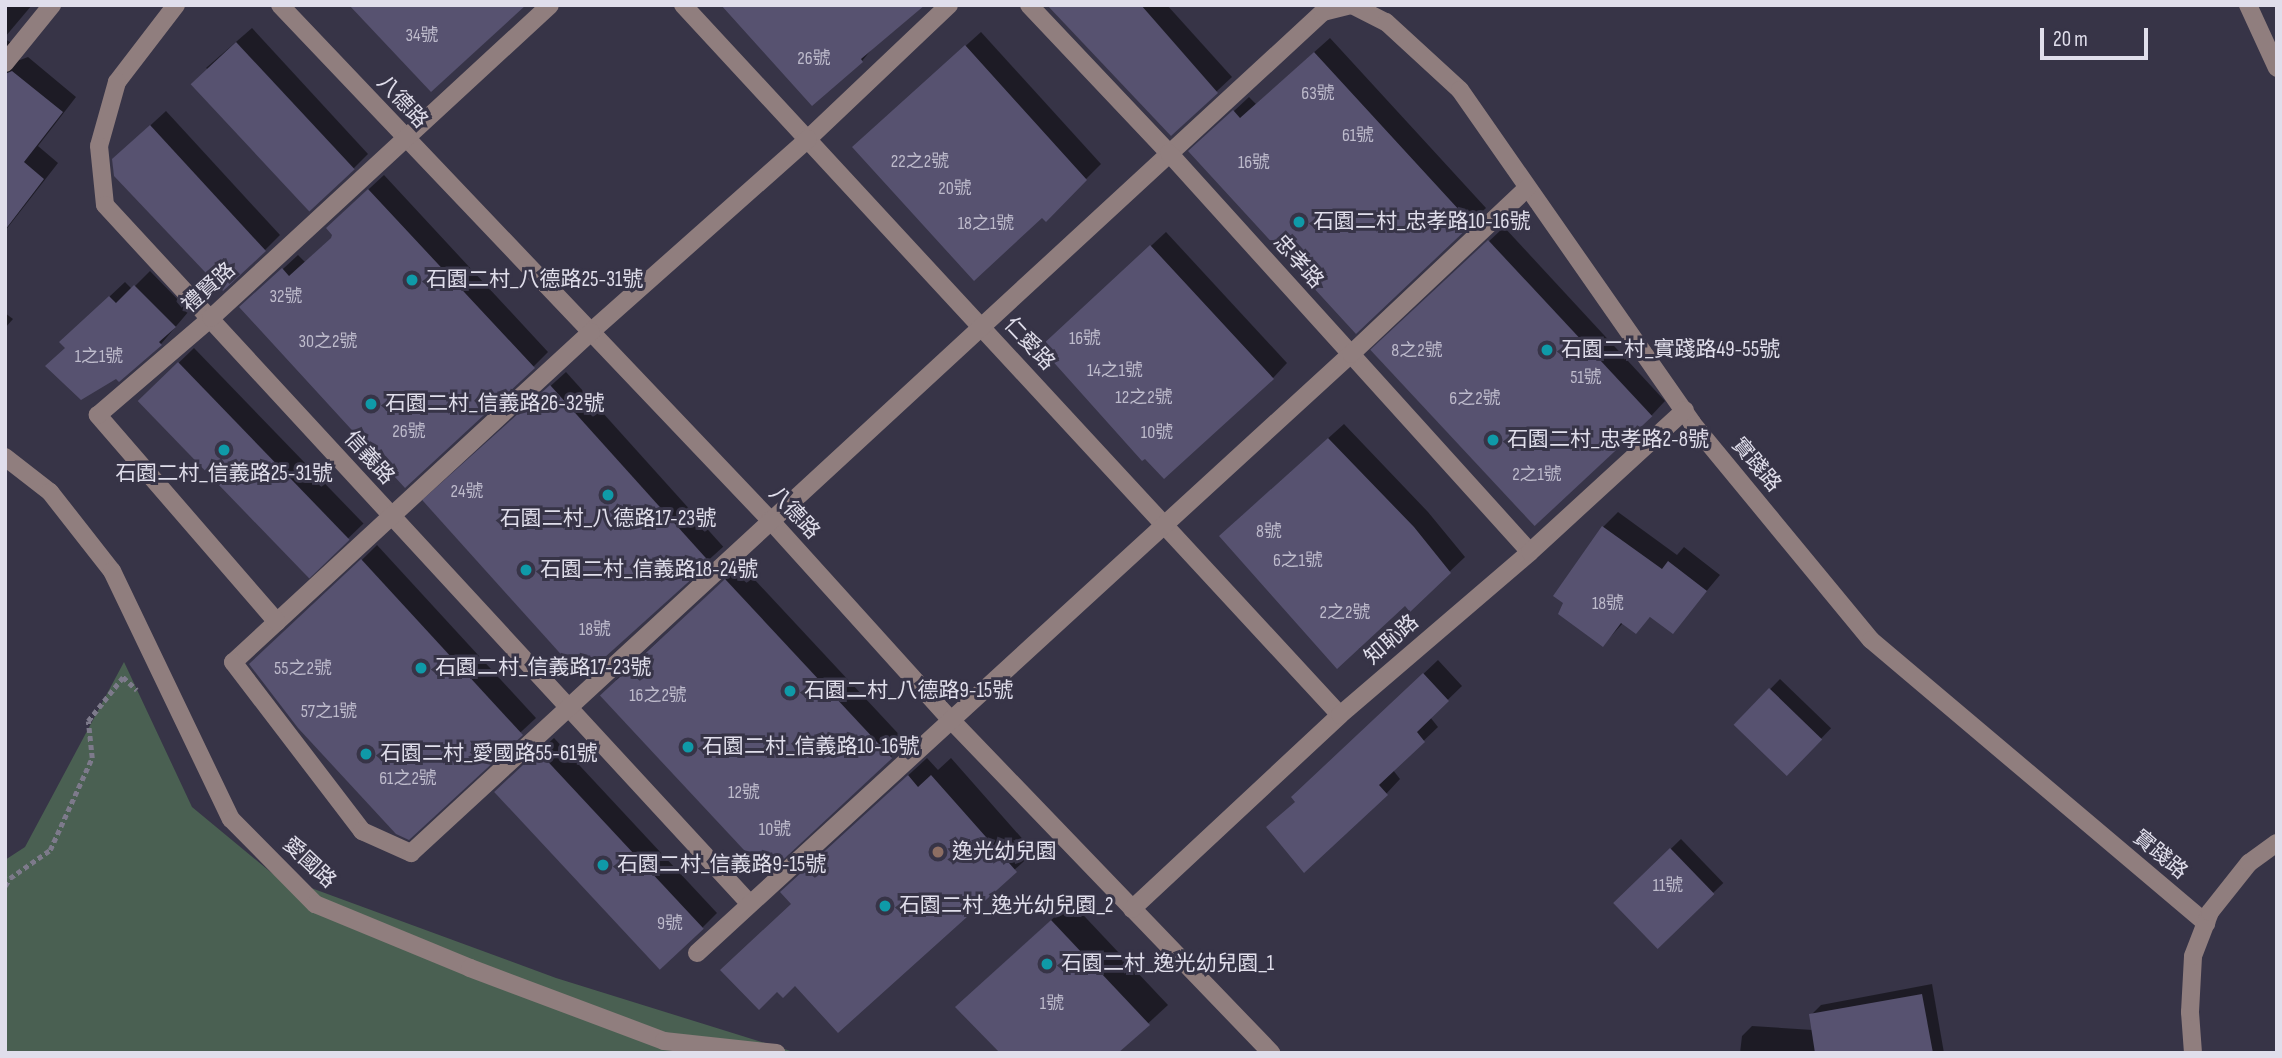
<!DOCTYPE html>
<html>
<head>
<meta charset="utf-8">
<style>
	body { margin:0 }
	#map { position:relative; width:2282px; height:1058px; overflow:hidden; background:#373447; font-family:"Sofia Sans Condensed","Noto Sans TC",sans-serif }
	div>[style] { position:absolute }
	.green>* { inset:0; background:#4a6052 }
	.shadow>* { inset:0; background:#0007; transform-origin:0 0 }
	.building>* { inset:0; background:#575270; transform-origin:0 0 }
	.path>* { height:4.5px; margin-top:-2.25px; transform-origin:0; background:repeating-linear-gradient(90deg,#7d7a8b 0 5px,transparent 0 8.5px) }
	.minor>* { height:18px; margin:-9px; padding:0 9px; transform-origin:9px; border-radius:9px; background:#907e7e }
	.dots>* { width:19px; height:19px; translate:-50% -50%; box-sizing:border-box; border:4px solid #373447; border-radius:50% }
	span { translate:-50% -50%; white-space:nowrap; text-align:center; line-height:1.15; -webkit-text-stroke:6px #373447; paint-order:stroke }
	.number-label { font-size:18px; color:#bebbcc }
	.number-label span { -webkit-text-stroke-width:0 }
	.street-label { font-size:21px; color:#e0deeb }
	.poi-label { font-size:21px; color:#e0deeb }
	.left { translate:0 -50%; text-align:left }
	.frame { position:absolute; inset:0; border:7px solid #e0deeb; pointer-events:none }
	.scale { position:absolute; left:2040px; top:28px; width:108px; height:32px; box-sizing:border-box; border:4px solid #e0deeb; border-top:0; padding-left:9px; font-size:21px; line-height:24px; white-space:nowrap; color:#e0deeb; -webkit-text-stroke:5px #373447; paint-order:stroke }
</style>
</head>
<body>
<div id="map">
	<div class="green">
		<div style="clip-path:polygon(124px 662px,192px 807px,273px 874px,556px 978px,797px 1053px,5px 1053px,5px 860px,25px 847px)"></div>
	</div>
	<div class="shadow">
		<div style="clip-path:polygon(5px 5px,32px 5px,5px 37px)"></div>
		<div style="clip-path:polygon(1049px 5px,1167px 5px,1232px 77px,1171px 134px)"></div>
		<div style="clip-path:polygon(252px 28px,368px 154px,353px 169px,206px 68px)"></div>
		<div style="clip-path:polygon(981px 32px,1101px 164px,1046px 219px,870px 132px)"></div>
		<div style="clip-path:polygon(1330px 38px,1486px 208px,1356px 331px,1206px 137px,1249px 97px,1256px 104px)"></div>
		<div style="clip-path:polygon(5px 39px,10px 42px,12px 56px,20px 60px,28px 57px,76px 97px,38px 146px,58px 163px,5px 231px)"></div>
		<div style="clip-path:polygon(876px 44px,862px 61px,812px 103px)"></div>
		<div style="clip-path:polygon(166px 111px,280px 235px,265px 250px,129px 145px)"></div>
		<div style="clip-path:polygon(384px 175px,548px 352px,533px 367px,257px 293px,298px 255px,305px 262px,335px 235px,343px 213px)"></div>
		<div style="clip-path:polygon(1504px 227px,1665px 401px,1651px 416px,1389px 336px)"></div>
		<div style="clip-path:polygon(1166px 232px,1287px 363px,1273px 378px,1058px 332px)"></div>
		<div style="clip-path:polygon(150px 271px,189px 311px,161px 344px,119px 379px,67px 347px,77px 327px,125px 282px,132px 289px)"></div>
		<div style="clip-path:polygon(5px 313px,13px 319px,5px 328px)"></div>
		<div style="left:194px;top:348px;width:244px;height:76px;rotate:46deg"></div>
		<div style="left:566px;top:372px;width:235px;height:170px;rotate:48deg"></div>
		<div style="clip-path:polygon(1344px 424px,1428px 512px,1465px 557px,1410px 609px,1405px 604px,1236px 521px)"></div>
		<div style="clip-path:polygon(1618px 512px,1677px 555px,1684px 547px,1720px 575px,1673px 631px,1651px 616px,1636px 632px,1623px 623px,1603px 645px,1603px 527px)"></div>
		<div style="clip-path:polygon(377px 545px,536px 718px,408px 837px,301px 620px)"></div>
		<div style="clip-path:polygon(741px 565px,906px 742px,891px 757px,616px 680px)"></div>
		<div style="clip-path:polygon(1438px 660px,1462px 686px,1430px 717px,1438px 727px,1393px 770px,1400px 779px,1386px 794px,1297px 801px,1308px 783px)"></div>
		<div style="left:1780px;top:679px;width:71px;height:64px;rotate:44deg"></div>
		<div style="clip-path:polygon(554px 738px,717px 913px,702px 928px,511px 777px)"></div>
		<div style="clip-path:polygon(927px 758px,938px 770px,951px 758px,1034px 852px,838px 1031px,793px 903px,801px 874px)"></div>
		<div style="left:1681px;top:839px;width:61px;height:91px;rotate:46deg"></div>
		<div style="clip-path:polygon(1071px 902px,1168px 1005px,1116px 1053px,977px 988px)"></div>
		<div style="clip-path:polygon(1932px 984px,1944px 1053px,1740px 1053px,1742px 1036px,1752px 1026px,1813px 1030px,1811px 1015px,1821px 1005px)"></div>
	</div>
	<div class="building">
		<div style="clip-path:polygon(349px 5px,526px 5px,431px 92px)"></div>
		<div style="clip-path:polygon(721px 5px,925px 5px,861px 59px,863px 62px,812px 106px)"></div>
		<div style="clip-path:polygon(1047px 5px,1141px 5px,1218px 93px,1171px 136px)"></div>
		<div style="left:236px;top:42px;width:174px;height:62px;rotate:47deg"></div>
		<div style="clip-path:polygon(965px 45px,1087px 180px,1046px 222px,1042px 218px,974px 281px,852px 147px)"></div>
		<div style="clip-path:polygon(1314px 52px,1472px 224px,1356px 334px,1188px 151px,1233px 110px,1240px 118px)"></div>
		<div style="clip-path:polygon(12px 71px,63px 112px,24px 162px,44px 179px,5px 230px,5px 74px)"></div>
		<div style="clip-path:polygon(150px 125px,266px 251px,223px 291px,114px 176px,112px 159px)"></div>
		<div style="clip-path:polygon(368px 189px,535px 368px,405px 488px,239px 307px,282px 268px,289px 276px,331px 238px,332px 235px,326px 228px)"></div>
		<div style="left:1488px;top:240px;width:241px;height:161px;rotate:47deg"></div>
		<div style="clip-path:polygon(1150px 245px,1274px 379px,1164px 479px,1145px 459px,1142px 461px,1040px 347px)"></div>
		<div style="clip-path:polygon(134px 285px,176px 327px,159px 342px,162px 345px,119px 382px,116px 379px,81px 400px,45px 366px,65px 348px,59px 342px,109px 296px,116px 303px)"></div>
		<div style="left:178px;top:362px;width:247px;height:56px;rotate:46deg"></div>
		<div style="left:550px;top:385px;width:239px;height:172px;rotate:48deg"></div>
		<div style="clip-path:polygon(1328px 438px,1414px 527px,1451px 573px,1410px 612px,1405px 606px,1337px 669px,1219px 536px)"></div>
		<div style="clip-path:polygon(1602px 526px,1662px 569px,1668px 561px,1707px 591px,1673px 634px,1650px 617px,1636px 634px,1621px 623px,1603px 647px,1558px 614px,1563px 603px,1553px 596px)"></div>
		<div style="clip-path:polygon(361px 559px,523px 735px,409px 840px,396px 834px,298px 728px,249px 664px)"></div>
		<div style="left:725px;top:579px;width:245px;height:171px;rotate:47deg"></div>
		<div style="clip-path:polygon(1423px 673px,1449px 701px,1417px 732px,1425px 742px,1379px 785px,1388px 795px,1304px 873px,1266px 827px,1295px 802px,1291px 797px)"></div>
		<div style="left:1769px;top:688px;width:74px;height:51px;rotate:44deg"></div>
		<div style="left:538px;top:751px;width:243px;height:60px;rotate:47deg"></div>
		<div style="clip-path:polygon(908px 775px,918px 787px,931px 775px,1017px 872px,838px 1033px,795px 986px,783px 998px,777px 992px,759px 1010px,720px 970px,791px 904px,780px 892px)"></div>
		<div style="left:1670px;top:848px;width:64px;height:79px;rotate:46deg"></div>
		<div style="clip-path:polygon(1051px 920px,1150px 1025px,1118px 1053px,1000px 1053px,955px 1007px)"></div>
		<div style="clip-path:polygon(1922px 994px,1933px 1053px,1815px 1053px,1809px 1014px)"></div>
	</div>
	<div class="path">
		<div style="left:5px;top:886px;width:9px;rotate:-58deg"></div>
		<div style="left:10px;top:878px;width:49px;rotate:-35deg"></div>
		<div style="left:50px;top:850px;width:101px;rotate:-65.5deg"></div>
		<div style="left:92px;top:758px;width:37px;rotate:-96deg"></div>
		<div style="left:88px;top:721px;width:56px;rotate:-51.5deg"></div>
		<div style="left:123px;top:677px;width:19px;rotate:43deg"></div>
	</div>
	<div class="minor">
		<div style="left:176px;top:5px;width:97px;rotate:127.5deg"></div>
		<div style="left:117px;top:82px;width:66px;rotate:105.7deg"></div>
		<div style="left:99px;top:146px;width:59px;rotate:84.2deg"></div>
		<div style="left:105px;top:205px;width:951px;rotate:47.3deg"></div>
		<div style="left:280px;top:5px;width:711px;rotate:46.42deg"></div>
		<div style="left:770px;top:520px;width:270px;rotate:47.9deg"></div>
		<div style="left:951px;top:720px;width:462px;rotate:46.1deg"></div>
		<div style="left:683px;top:5px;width:967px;rotate:47.22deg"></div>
		<div style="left:949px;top:5px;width:195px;rotate:136.5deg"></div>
		<div style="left:808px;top:139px;width:290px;rotate:138.4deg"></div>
		<div style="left:591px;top:332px;width:487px;rotate:137.3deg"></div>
		<div style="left:233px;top:662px;width:213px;rotate:52.6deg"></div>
		<div style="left:362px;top:831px;width:54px;rotate:24.2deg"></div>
		<div style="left:411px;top:853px;width:1241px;rotate:-42.68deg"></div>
		<div style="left:1323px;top:12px;width:30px;rotate:-14deg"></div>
		<div style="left:1352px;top:5px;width:38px;rotate:27deg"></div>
		<div style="left:1386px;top:22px;width:100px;rotate:42.6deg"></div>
		<div style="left:1460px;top:90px;width:406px;rotate:55.1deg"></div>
		<div style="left:1692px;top:423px;width:281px;rotate:50.5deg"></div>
		<div style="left:1871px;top:640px;width:439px;rotate:40.2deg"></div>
		<div style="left:1029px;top:5px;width:204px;rotate:46.6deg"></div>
		<div style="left:1169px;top:153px;width:538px;rotate:47.86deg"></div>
		<div style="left:2248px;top:5px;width:69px;rotate:65.3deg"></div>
		<div style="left:5px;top:63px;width:75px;rotate:-51deg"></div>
		<div style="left:5px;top:457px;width:57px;rotate:37.9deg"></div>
		<div style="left:50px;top:492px;width:100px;rotate:51.9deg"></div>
		<div style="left:112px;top:571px;width:275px;rotate:64.4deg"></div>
		<div style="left:231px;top:819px;width:120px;rotate:45.3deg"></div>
		<div style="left:315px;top:904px;width:168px;rotate:22.4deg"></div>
		<div style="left:470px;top:968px;width:207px;rotate:20.6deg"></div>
		<div style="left:664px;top:1041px;width:113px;rotate:6.1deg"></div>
		<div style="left:277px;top:622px;width:274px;rotate:-130.9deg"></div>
		<div style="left:98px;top:415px;width:149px;rotate:-40.6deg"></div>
		<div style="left:211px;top:318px;width:461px;rotate:-42.7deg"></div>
		<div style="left:1132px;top:909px;width:284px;rotate:-43deg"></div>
		<div style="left:1340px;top:715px;width:250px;rotate:-40.6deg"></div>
		<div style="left:1530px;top:552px;width:210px;rotate:-42.5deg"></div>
		<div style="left:697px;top:953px;width:887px;rotate:-42.49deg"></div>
		<div style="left:1351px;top:354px;width:242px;rotate:-43.3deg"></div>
		<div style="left:2193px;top:1053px;width:41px;rotate:-94.2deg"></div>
		<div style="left:2190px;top:1012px;width:56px;rotate:-86.9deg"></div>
		<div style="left:2193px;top:956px;width:47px;rotate:-68.9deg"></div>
		<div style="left:2210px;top:912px;width:63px;rotate:-51.5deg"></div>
		<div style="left:2249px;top:863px;width:34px;rotate:-36deg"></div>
	</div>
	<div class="dots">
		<div style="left:1299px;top:222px;background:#0f9aa8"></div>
		<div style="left:412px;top:280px;background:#0f9aa8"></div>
		<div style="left:1547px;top:350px;background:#0f9aa8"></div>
		<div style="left:371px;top:404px;background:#0f9aa8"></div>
		<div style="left:1493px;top:440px;background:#0f9aa8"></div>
		<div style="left:224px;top:450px;background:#0f9aa8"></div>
		<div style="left:608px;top:495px;background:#0f9aa8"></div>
		<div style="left:526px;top:570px;background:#0f9aa8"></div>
		<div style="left:421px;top:668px;background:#0f9aa8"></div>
		<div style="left:790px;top:691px;background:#0f9aa8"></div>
		<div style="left:688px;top:747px;background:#0f9aa8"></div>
		<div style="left:366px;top:754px;background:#0f9aa8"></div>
		<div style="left:938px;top:852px;background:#8d6e63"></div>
		<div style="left:603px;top:865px;background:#0f9aa8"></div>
		<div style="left:885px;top:906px;background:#0f9aa8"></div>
		<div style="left:1047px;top:964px;background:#0f9aa8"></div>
	</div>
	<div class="number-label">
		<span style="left:422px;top:36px">34號</span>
		<span style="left:814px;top:59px">26號</span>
		<span style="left:1318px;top:94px">63號</span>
		<span style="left:1358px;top:136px">61號</span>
		<span style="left:920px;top:162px">22之2號</span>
		<span style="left:1254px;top:163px">16號</span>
		<span style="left:955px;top:189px">20號</span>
		<span style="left:986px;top:224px">18之1號</span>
		<span style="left:286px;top:297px">32號</span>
		<span style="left:1085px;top:339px">16號</span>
		<span style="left:328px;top:342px">30之2號</span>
		<span style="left:1417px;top:351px">8之2號</span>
		<span style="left:99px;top:357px">1之1號</span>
		<span style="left:1115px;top:371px">14之1號</span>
		<span style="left:1586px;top:378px">51號</span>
		<span style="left:1144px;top:398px">12之2號</span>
		<span style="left:1475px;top:399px">6之2號</span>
		<span style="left:409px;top:432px">26號</span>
		<span style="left:1157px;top:433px">10號</span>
		<span style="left:1537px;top:475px">2之1號</span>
		<span style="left:467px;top:492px">24號</span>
		<span style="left:1269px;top:532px">8號</span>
		<span style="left:1298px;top:561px">6之1號</span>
		<span style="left:1608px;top:604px">18號</span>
		<span style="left:1345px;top:613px">2之2號</span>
		<span style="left:595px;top:630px">18號</span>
		<span style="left:303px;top:669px">55之2號</span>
		<span style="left:658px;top:696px">16之2號</span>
		<span style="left:329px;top:712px">57之1號</span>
		<span style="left:408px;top:779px">61之2號</span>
		<span style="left:744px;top:793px">12號</span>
		<span style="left:775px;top:830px">10號</span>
		<span style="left:1668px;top:886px">11號</span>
		<span style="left:670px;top:924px">9號</span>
		<span style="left:1052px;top:1004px">1號</span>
	</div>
	<div class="street-label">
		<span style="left:402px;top:102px;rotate:47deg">八德路</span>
		<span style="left:1298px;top:262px;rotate:48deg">忠孝路</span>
		<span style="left:209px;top:288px;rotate:-42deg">禮賢路</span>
		<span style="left:1029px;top:344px;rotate:47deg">仁愛路</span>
		<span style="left:369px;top:458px;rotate:48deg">信義路</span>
		<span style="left:1756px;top:465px;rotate:50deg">實踐路</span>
		<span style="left:794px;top:513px;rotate:47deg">八德路</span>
		<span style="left:1392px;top:640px;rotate:-41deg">知恥路</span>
		<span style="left:2160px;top:855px;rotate:40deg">實踐路</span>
		<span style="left:309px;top:863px;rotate:43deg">愛國路</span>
	</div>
	<div class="poi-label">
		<span class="left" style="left:1313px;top:222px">石園二村_忠孝路10-16號</span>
		<span class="left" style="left:426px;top:280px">石園二村_八德路25-31號</span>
		<span class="left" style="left:1561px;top:350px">石園二村_實踐路49-55號</span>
		<span class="left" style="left:385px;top:404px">石園二村_信義路26-32號</span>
		<span class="left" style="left:1507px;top:440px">石園二村_忠孝路2-8號</span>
		<span style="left:224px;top:474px">石園二村_信義路25-31號</span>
		<span style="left:608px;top:519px">石園二村_八德路17-23號</span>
		<span class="left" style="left:540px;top:570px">石園二村_信義路18-24號</span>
		<span class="left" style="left:435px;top:668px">石園二村_信義路17-23號</span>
		<span class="left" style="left:804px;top:691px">石園二村_八德路9-15號</span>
		<span class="left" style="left:702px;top:747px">石園二村_信義路10-16號</span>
		<span class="left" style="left:380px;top:754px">石園二村_愛國路55-61號</span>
		<span class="left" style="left:952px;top:852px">逸光幼兒園</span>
		<span class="left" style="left:617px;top:865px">石園二村_信義路9-15號</span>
		<span class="left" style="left:899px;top:906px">石園二村_逸光幼兒園_2</span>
		<span class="left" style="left:1061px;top:964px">石園二村_逸光幼兒園_1</span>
	</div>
	<div class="frame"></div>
	<div class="scale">20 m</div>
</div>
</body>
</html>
